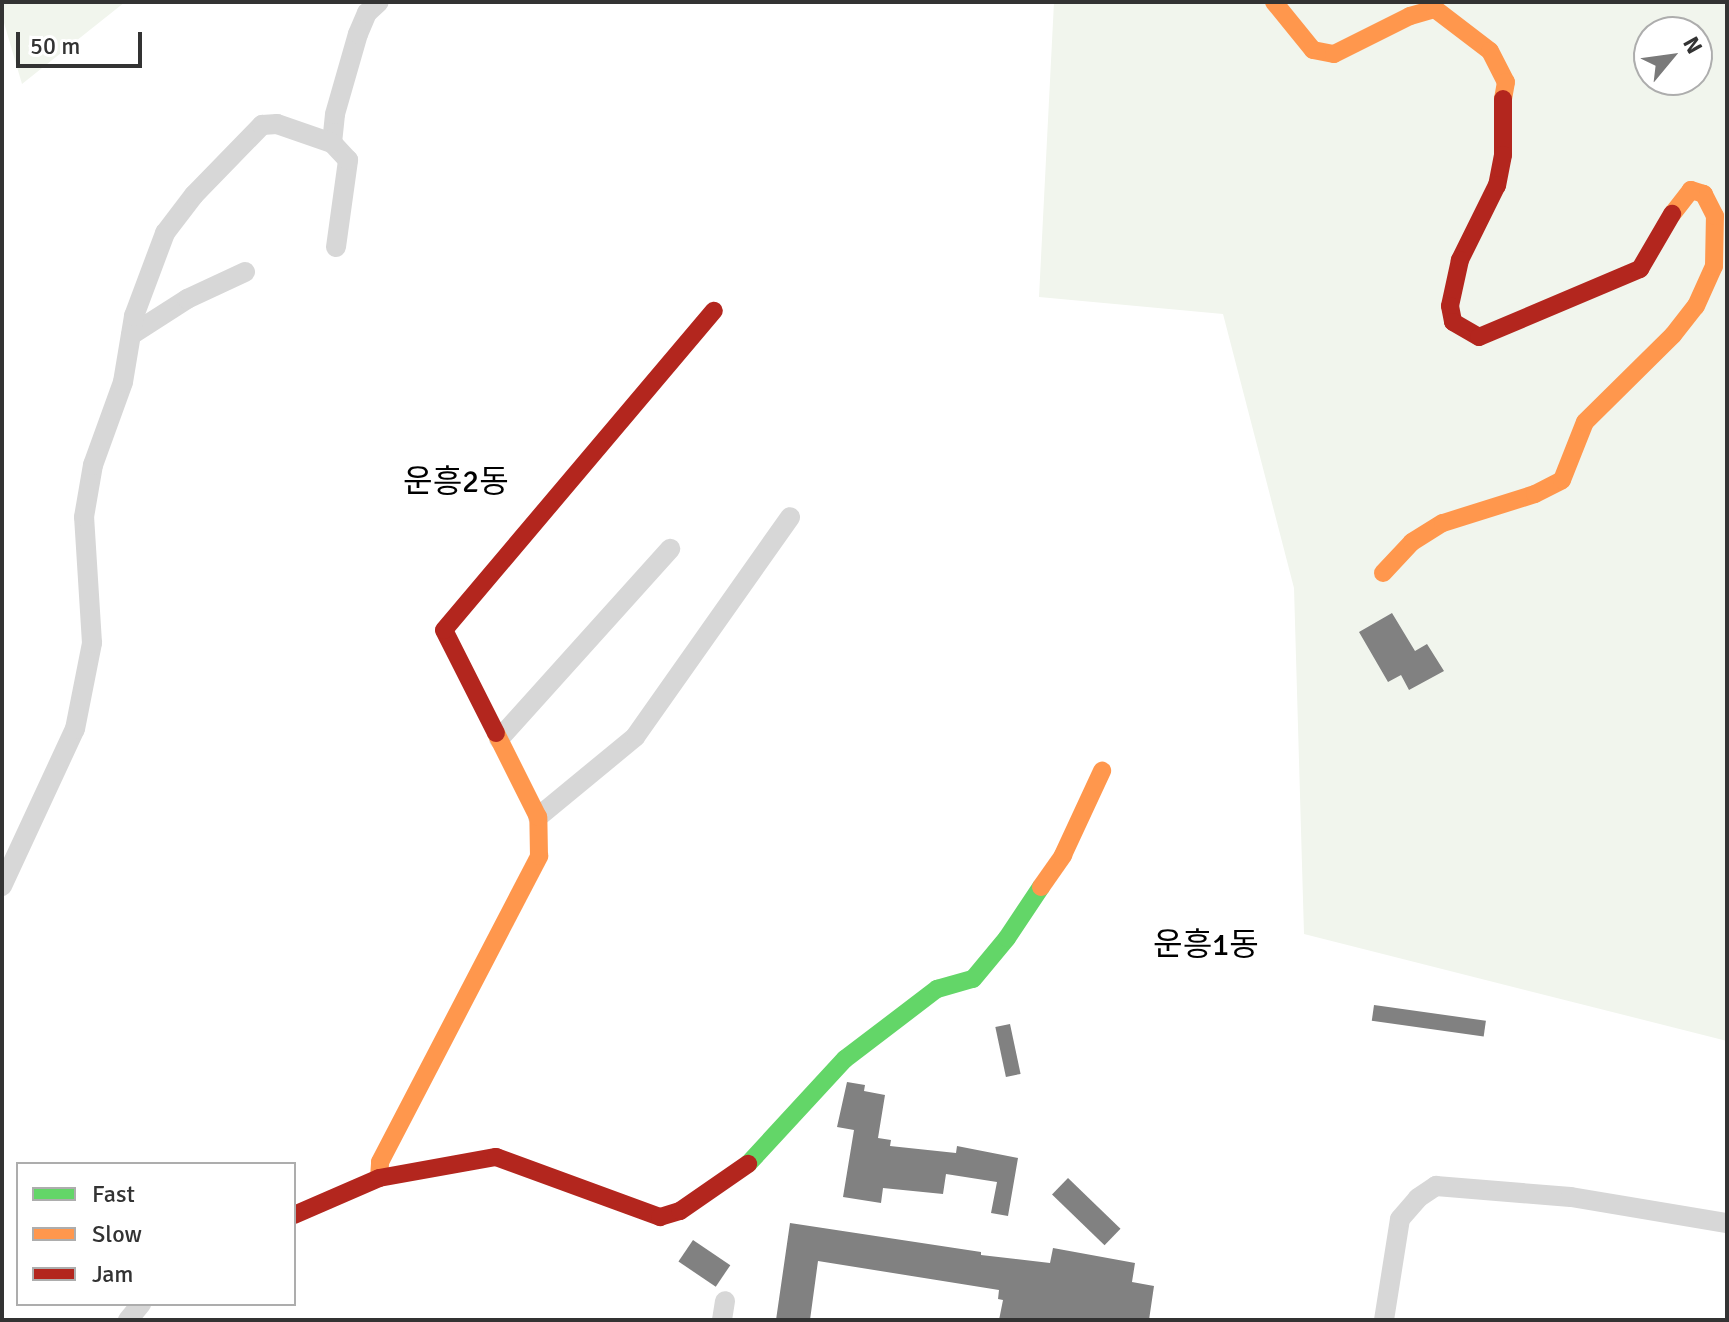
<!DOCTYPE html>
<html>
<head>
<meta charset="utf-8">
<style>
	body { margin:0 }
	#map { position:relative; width:1729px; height:1322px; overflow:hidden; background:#fff; font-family:Signika,"Noto Sans KR",sans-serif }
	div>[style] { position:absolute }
	.green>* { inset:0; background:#f1f5ed }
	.building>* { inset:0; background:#818181; transform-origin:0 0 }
	.street>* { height:20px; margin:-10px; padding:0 10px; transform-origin:10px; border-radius:10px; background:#d7d7d7 }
	.fast>* { height:18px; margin:-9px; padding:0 9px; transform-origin:9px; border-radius:9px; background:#63d668 }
	.slow>* { height:18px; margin:-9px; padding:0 9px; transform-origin:9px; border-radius:9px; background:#ff974d }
	.jam>* { height:18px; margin:-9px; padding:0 9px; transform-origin:9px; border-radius:9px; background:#b3261e }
	span { translate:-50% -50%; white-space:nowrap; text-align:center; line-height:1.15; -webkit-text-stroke:8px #fff; paint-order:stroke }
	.neighbourhood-label { font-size:32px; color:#000 }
	.frame { position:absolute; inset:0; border:4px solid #333; pointer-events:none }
	.legend { position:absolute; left:16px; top:1162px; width:280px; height:144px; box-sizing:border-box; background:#fff; border:2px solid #adadad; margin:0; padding:10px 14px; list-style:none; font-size:24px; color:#333 }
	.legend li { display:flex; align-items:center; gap:16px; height:40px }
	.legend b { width:40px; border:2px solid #adadad }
	.north { position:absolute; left:1633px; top:16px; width:80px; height:80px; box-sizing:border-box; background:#fff; border:2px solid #adadad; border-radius:50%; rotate:61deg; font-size:22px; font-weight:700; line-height:32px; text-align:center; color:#333 }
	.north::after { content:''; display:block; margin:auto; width:28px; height:36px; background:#7a7a7a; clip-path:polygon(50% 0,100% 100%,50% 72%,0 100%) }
	.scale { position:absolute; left:16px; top:32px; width:126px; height:36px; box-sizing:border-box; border:4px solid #333; border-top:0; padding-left:10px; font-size:24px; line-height:28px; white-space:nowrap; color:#333; -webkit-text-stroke:6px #fff; paint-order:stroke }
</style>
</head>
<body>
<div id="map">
	<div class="green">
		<div style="clip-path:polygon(2px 2px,125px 2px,22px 84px,2px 16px)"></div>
		<div style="clip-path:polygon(evenodd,1054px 2px,1727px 2px,1727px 1041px,1304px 934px,1294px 588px,1223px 314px,1039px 297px,1054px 2px,1649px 32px,1697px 32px,1697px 80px,1649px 80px,1649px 32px)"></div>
	</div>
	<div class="building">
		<div style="clip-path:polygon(1392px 613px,1415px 651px,1427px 644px,1444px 671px,1409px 690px,1401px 675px,1388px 682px,1359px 632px)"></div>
		<div style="left:1374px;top:1005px;width:113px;height:16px;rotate:8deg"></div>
		<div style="left:1010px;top:1024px;width:51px;height:15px;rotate:78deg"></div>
		<div style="clip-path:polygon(847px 1082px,865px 1085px,864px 1091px,885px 1095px,878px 1138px,891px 1140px,890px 1146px,956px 1153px,957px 1146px,1018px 1158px,1008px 1216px,991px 1213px,997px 1182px,946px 1174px,943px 1194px,883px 1188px,881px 1203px,843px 1197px,854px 1130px,837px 1127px)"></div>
		<div style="left:1068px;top:1178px;width:73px;height:23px;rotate:44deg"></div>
		<div style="clip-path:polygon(790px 1223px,981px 1252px,981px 1255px,1050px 1263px,1053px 1248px,1135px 1263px,1132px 1282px,1154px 1286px,1149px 1320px,999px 1320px,1003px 1300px,998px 1299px,999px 1290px,818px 1261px,810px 1320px,776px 1320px)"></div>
		<div style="left:693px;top:1240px;width:45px;height:26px;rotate:34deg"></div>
	</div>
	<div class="street">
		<div style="left:336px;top:247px;width:88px;rotate:-82.1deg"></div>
		<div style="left:348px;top:160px;width:23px;rotate:-133deg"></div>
		<div style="left:332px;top:143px;width:29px;rotate:-84deg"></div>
		<div style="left:335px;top:114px;width:83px;rotate:-74deg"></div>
		<div style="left:358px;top:34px;width:23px;rotate:-67deg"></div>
		<div style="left:367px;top:13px;width:16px;rotate:-43deg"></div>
		<div style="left:131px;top:335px;width:67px;rotate:-32.7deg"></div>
		<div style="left:187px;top:299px;width:64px;rotate:-25deg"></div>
		<div style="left:499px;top:739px;width:256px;rotate:-48deg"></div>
		<div style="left:538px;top:817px;width:126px;rotate:-39.5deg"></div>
		<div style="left:635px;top:737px;width:269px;rotate:-54.8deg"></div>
		<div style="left:2px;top:886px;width:173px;rotate:-65.1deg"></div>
		<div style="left:75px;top:729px;width:88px;rotate:-78.8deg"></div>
		<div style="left:92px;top:643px;width:126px;rotate:-93.6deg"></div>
		<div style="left:84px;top:517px;width:53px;rotate:-80.2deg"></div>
		<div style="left:93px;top:465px;width:88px;rotate:-70.1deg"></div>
		<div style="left:123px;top:382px;width:67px;rotate:-80.5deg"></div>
		<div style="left:134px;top:316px;width:89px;rotate:-69.5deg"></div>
		<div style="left:165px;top:233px;width:48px;rotate:-52.7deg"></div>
		<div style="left:194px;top:195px;width:98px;rotate:-45.8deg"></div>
		<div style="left:262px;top:125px;width:15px;rotate:-4deg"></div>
		<div style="left:277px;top:124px;width:58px;rotate:19.1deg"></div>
		<div style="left:128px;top:1320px;width:21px;rotate:-51deg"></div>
		<div style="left:722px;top:1320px;width:19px;rotate:-81deg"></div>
		<div style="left:1384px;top:1320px;width:102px;rotate:-81deg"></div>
		<div style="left:1400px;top:1219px;width:28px;rotate:-49deg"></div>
		<div style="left:1418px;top:1198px;width:22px;rotate:-34deg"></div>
		<div style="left:1436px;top:1186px;width:135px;rotate:4.7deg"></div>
		<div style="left:1571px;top:1197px;width:158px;rotate:9.5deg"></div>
	</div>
	<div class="fast">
		<div style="left:748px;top:1164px;width:143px;rotate:-47.3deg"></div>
		<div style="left:845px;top:1059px;width:116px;rotate:-37.3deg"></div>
		<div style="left:937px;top:989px;width:37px;rotate:-16deg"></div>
		<div style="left:973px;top:979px;width:53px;rotate:-50.3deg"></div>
		<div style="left:1007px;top:938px;width:61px;rotate:-56.3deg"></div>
	</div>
	<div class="slow">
		<div style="left:1274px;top:2px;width:62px;rotate:50.9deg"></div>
		<div style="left:1313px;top:50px;width:21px;rotate:11deg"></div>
		<div style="left:1334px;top:54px;width:85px;rotate:-26.6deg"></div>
		<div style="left:1410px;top:16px;width:26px;rotate:-16deg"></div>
		<div style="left:1435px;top:9px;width:69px;rotate:37.4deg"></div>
		<div style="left:1490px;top:51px;width:35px;rotate:63deg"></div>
		<div style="left:1506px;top:82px;width:17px;rotate:100deg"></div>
		<div style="left:1383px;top:573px;width:42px;rotate:-46.9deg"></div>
		<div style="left:1412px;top:542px;width:36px;rotate:-32deg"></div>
		<div style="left:1443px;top:523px;width:96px;rotate:-17.5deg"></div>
		<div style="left:1535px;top:494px;width:30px;rotate:-27deg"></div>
		<div style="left:1562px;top:480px;width:62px;rotate:-68.4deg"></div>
		<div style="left:1585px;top:422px;width:124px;rotate:-44.7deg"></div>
		<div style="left:1673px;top:335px;width:37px;rotate:-52deg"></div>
		<div style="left:1696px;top:306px;width:44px;rotate:-65.8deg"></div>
		<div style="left:1714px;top:266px;width:50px;rotate:-88.9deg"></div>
		<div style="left:1715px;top:216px;width:25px;rotate:-117deg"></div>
		<div style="left:1704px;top:194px;width:14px;rotate:-163deg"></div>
		<div style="left:1691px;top:190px;width:31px;rotate:128deg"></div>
		<div style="left:1041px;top:887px;width:39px;rotate:-55deg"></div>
		<div style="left:1063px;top:855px;width:93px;rotate:-65.1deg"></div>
		<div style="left:379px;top:1178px;width:16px;rotate:-86deg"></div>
		<div style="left:380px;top:1162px;width:345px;rotate:-62.5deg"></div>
		<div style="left:539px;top:856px;width:39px;rotate:-91deg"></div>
		<div style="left:538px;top:817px;width:94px;rotate:-116.6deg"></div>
	</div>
	<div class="jam">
		<div style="left:1503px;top:99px;width:56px;rotate:90deg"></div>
		<div style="left:1503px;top:155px;width:31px;rotate:101deg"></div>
		<div style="left:1497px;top:185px;width:84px;rotate:116.3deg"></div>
		<div style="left:1460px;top:260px;width:47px;rotate:102.3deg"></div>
		<div style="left:1450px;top:306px;width:16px;rotate:79deg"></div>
		<div style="left:1453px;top:322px;width:30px;rotate:30deg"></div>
		<div style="left:1479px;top:337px;width:175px;rotate:-22.9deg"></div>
		<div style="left:1640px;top:269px;width:64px;rotate:-59.8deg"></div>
		<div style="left:496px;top:733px;width:115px;rotate:-116.8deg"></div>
		<div style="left:444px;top:630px;width:418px;rotate:-49.8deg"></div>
		<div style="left:294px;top:1215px;width:93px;rotate:-23.5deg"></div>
		<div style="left:379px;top:1178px;width:119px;rotate:-10.2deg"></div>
		<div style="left:496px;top:1157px;width:175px;rotate:20.1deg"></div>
		<div style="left:660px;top:1217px;width:21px;rotate:-17deg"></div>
		<div style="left:680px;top:1211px;width:83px;rotate:-34.7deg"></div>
	</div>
	<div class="neighbourhood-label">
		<span style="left:456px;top:482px">운흥2동</span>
		<span style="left:1206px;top:945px">운흥1동</span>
	</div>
	<div class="frame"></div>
	<ul class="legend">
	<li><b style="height:10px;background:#63d668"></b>Fast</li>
	<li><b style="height:10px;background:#ff974d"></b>Slow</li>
	<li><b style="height:10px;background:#b3261e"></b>Jam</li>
	</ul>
	<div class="north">N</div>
	<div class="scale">50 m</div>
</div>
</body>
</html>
